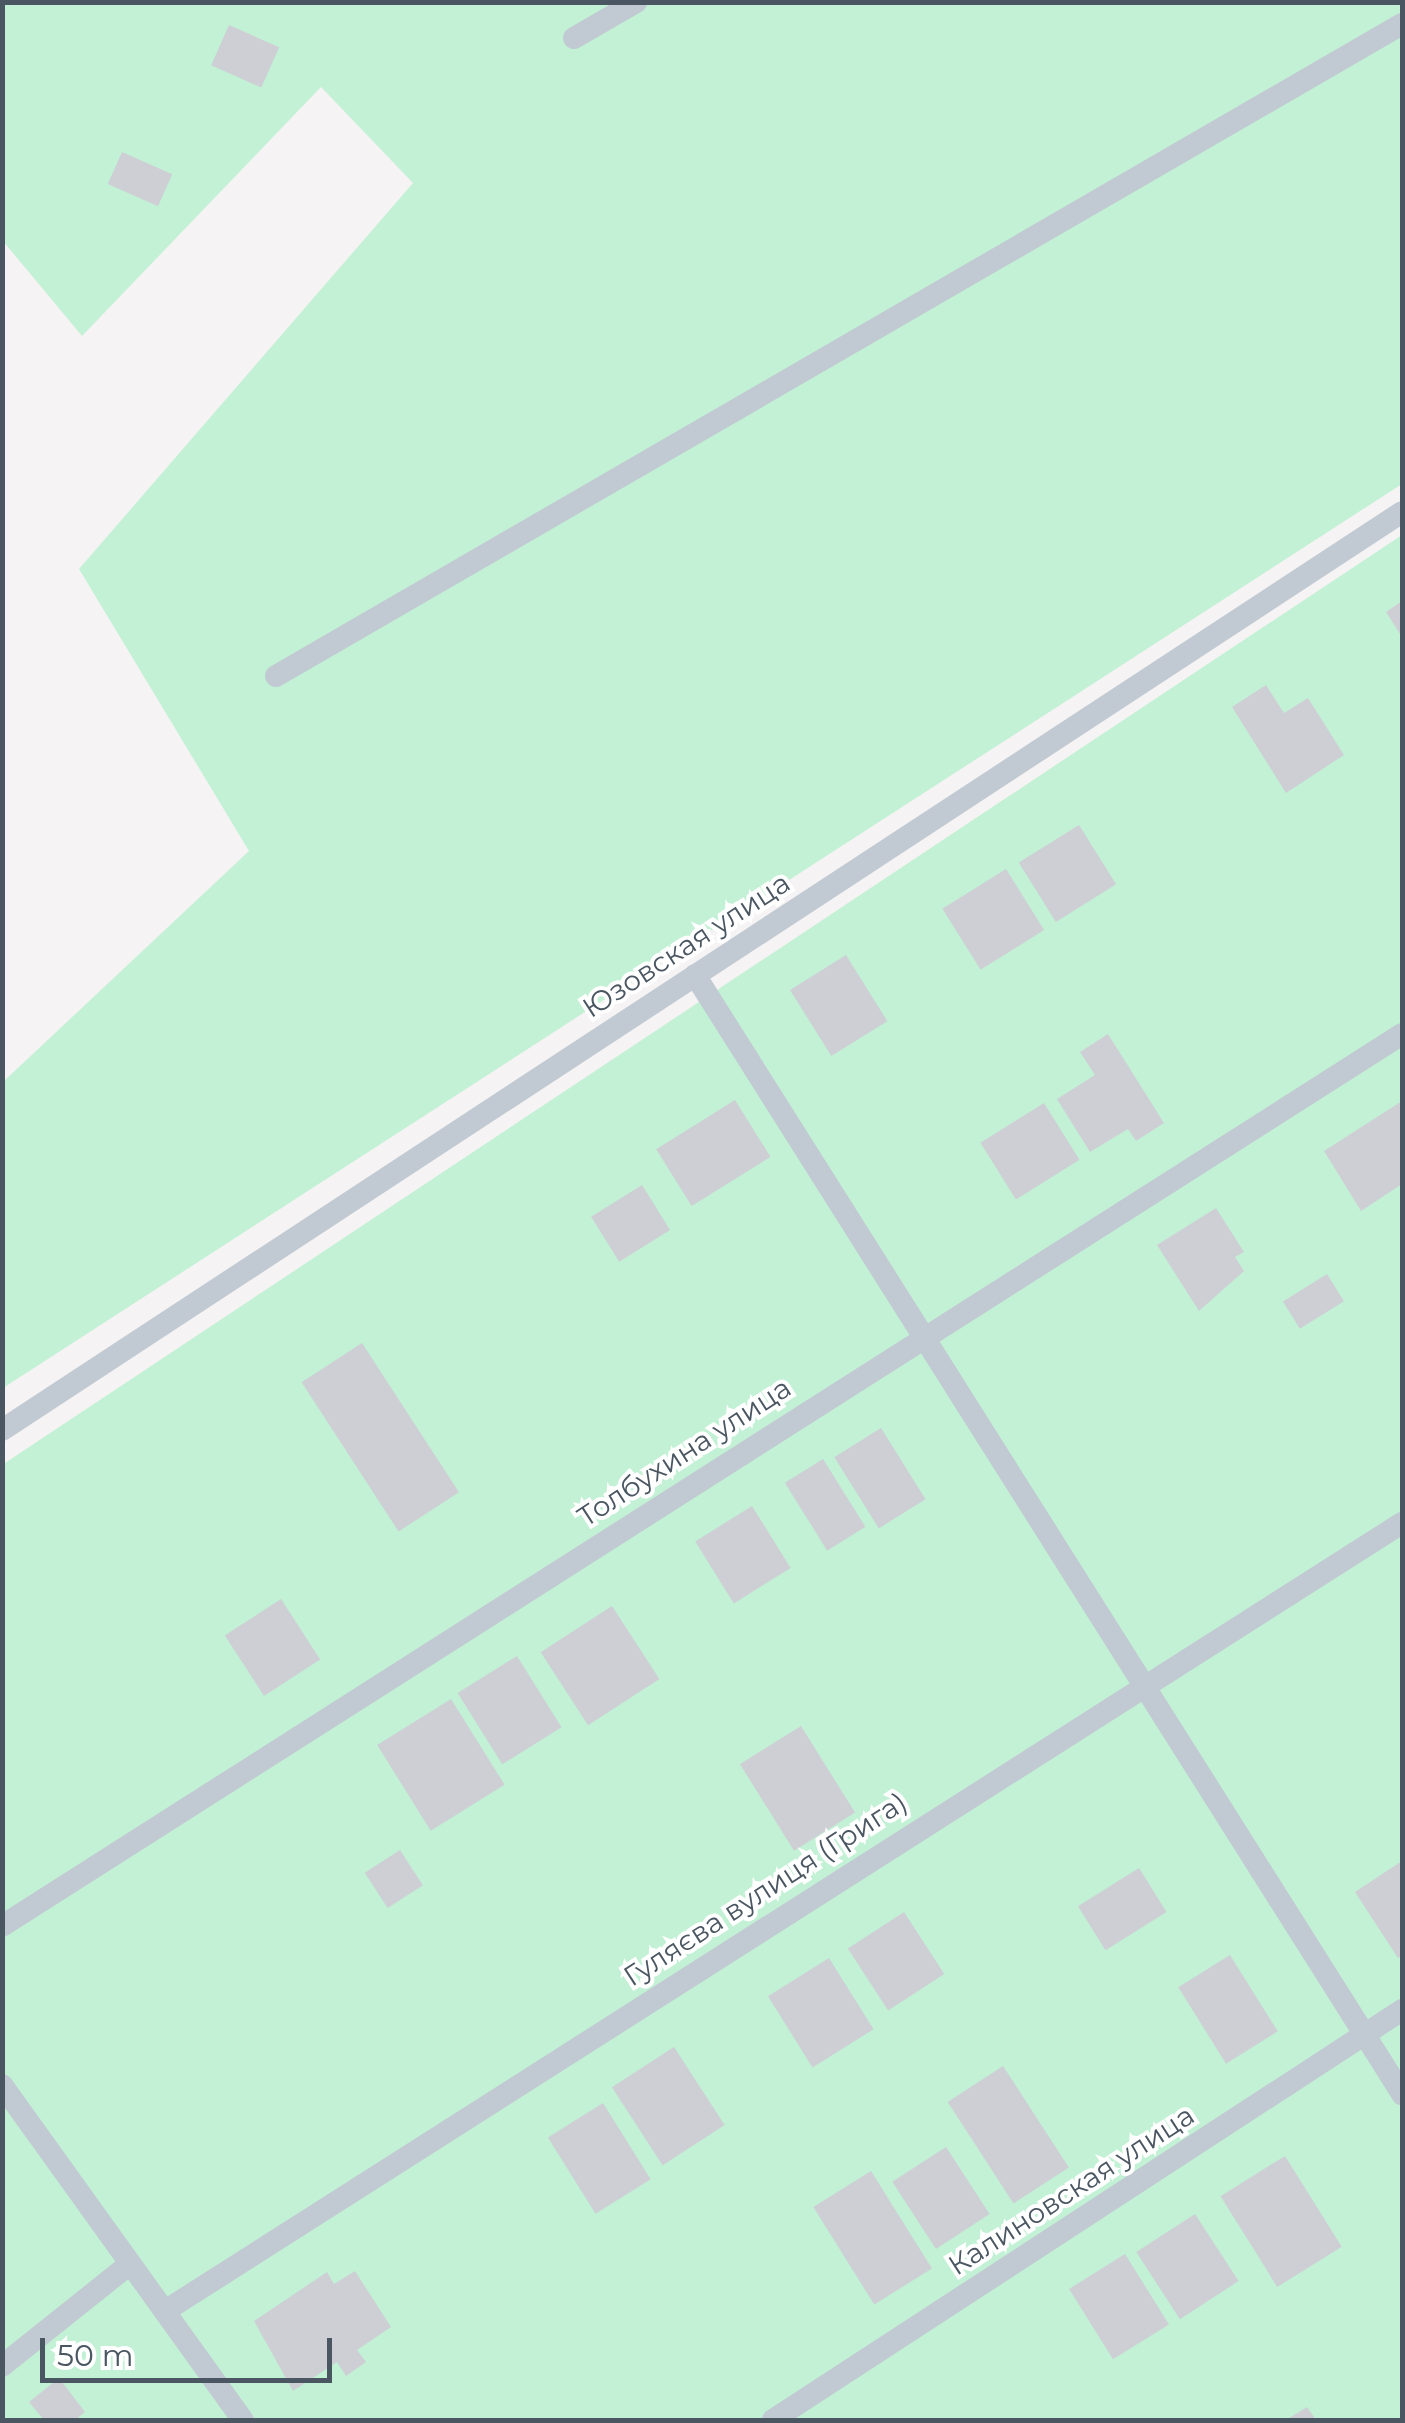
<!DOCTYPE html>
<html>
<head>
<meta charset="utf-8">
<style>
	body { margin:0 }
	#map { position:relative; width:1405px; height:2423px; overflow:hidden; background:#f5f3f3; font-family:Montserrat,sans-serif }
	div>[style] { position:absolute }
	.green>* { inset:0; background:#c3f1d5 }
	.building>* { inset:0; background:#cdcfd5; transform-origin:0 0 }
	.lane>* { height:22px; margin:-11px; padding:0 11px; transform-origin:11px; border-radius:11px; background:#c1cad2 }
	span { translate:-50% -50%; white-space:nowrap; text-align:center; line-height:1.15; -webkit-text-stroke:8px #fff; paint-order:stroke }
	.street-label { font-size:28px; color:#4a5661 }
	.frame { position:absolute; inset:0; border:5px solid #4a5661; pointer-events:none }
	.scale { position:absolute; left:40px; top:2338px; width:292px; height:45px; box-sizing:border-box; border:5px solid #4a5661; border-top:0; padding-left:12px; font-size:30px; line-height:35px; white-space:nowrap; color:#4a5661; -webkit-text-stroke:8px #fff; paint-order:stroke }
</style>
</head>
<body>
<div id="map">
	<div class="green">
		<div style="clip-path:polygon(3px 3px,1402px 3px,1402px 484px,3px 1388px,3px 1082px,249px 851px,79px 569px,413px 183px,321px 87px,82px 336px,3px 241px)"></div>
		<div style="clip-path:polygon(1402px 535px,1402px 2420px,3px 2420px,2px 1465px)"></div>
	</div>
	<div class="building">
		<div style="left:229px;top:25px;width:55px;height:44px;rotate:24deg"></div>
		<div style="left:122px;top:152px;width:55px;height:35px;rotate:24deg"></div>
		<div style="clip-path:polygon(1402px 601px,1402px 637px,1386px 612px)"></div>
		<div style="clip-path:polygon(1266px 685px,1284px 713px,1308px 698px,1344px 755px,1286px 793px,1232px 707px)"></div>
		<div style="left:1079px;top:825px;width:70px;height:71px;rotate:58deg"></div>
		<div style="left:1006px;top:869px;width:72px;height:75px;rotate:58deg"></div>
		<div style="left:846px;top:955px;width:78px;height:66px;rotate:58deg"></div>
		<div style="clip-path:polygon(1108px 1034px,1164px 1123px,1136px 1141px,1128px 1129px,1090px 1152px,1057px 1099px,1095px 1075px,1080px 1052px)"></div>
		<div style="left:735px;top:1100px;width:67px;height:93px;rotate:58deg"></div>
		<div style="clip-path:polygon(1402px 1101px,1402px 1184px,1361px 1211px,1324px 1151px)"></div>
		<div style="left:1044px;top:1103px;width:67px;height:75px;rotate:58deg"></div>
		<div style="left:642px;top:1185px;width:53px;height:60px;rotate:58deg"></div>
		<div style="clip-path:polygon(1216px 1208px,1244px 1252px,1235px 1257px,1244px 1271px,1199px 1311px,1157px 1245px)"></div>
		<div style="left:1327px;top:1274px;width:32px;height:52px;rotate:58deg"></div>
		<div style="left:362px;top:1343px;width:178px;height:72px;rotate:57deg"></div>
		<div style="left:881px;top:1428px;width:84px;height:55px;rotate:58deg"></div>
		<div style="left:823px;top:1459px;width:80px;height:45px;rotate:58deg"></div>
		<div style="left:752px;top:1506px;width:73px;height:67px;rotate:58deg"></div>
		<div style="left:281px;top:1599px;width:72px;height:67px;rotate:57deg"></div>
		<div style="left:612px;top:1606px;width:87px;height:85px;rotate:57deg"></div>
		<div style="left:517px;top:1656px;width:84px;height:70px;rotate:58deg"></div>
		<div style="left:451px;top:1699px;width:101px;height:87px;rotate:58deg"></div>
		<div style="left:801px;top:1726px;width:102px;height:72px;rotate:58deg"></div>
		<div style="left:400px;top:1850px;width:42px;height:42px;rotate:57deg"></div>
		<div style="clip-path:polygon(1402px 1861px,1402px 1956px,1398px 1958px,1355px 1892px)"></div>
		<div style="left:1139px;top:1868px;width:52px;height:72px;rotate:58deg"></div>
		<div style="left:904px;top:1912px;width:74px;height:67px;rotate:57deg"></div>
		<div style="left:1230px;top:1955px;width:90px;height:61px;rotate:58deg"></div>
		<div style="left:829px;top:1958px;width:84px;height:72px;rotate:58deg"></div>
		<div style="left:674px;top:2047px;width:93px;height:74px;rotate:57deg"></div>
		<div style="left:1003px;top:2066px;width:121px;height:66px;rotate:57deg"></div>
		<div style="left:603px;top:2103px;width:90px;height:65px;rotate:58deg"></div>
		<div style="left:946px;top:2147px;width:80px;height:64px;rotate:57deg"></div>
		<div style="left:1285px;top:2156px;width:107px;height:76px;rotate:58deg"></div>
		<div style="left:871px;top:2171px;width:115px;height:68px;rotate:58deg"></div>
		<div style="left:1195px;top:2214px;width:80px;height:70px;rotate:57deg"></div>
		<div style="left:1125px;top:2254px;width:83px;height:66px;rotate:58deg"></div>
		<div style="clip-path:polygon(355px 2271px,391px 2327px,357px 2350px,366px 2362px,346px 2376px,337px 2362px,293px 2391px,254px 2321px,327px 2272px,334px 2284px)"></div>
		<div style="clip-path:polygon(59px 2378px,85px 2412px,75px 2420px,44px 2420px,29px 2402px)"></div>
		<div style="clip-path:polygon(1307px 2407px,1316px 2420px,1286px 2420px)"></div>
	</div>
	<div class="lane">
		<div style="left:574px;top:38px;width:72px;rotate:-30.1deg"></div>
		<div style="left:276px;top:676px;width:1301px;rotate:-30.07deg"></div>
		<div style="left:695px;top:975px;width:1324px;rotate:57.71deg"></div>
		<div style="left:2px;top:1430px;width:1674px;rotate:-33.25deg"></div>
		<div style="left:2px;top:1926px;width:1660px;rotate:-32.5deg"></div>
		<div style="left:2px;top:2085px;width:413px;rotate:54.3deg"></div>
		<div style="left:165px;top:2311px;width:1467px;rotate:-32.5deg"></div>
		<div style="left:2px;top:2366px;width:164px;rotate:-38.6deg"></div>
		<div style="left:773px;top:2420px;width:751px;rotate:-33.1deg"></div>
	</div>
	<div class="street-label">
		<span style="left:686px;top:945px;rotate:-33deg">Юзовская улица</span>
		<span style="left:684px;top:1452px;rotate:-33deg">Толбухина улица</span>
		<span style="left:765px;top:1889px;rotate:-33deg">Гуляєва вулиця (Грига)</span>
		<span style="left:1071px;top:2190px;rotate:-33deg">Калиновская улица</span>
	</div>
	<div class="frame"></div>
	<div class="scale">50 m</div>
</div>
</body>
</html>
